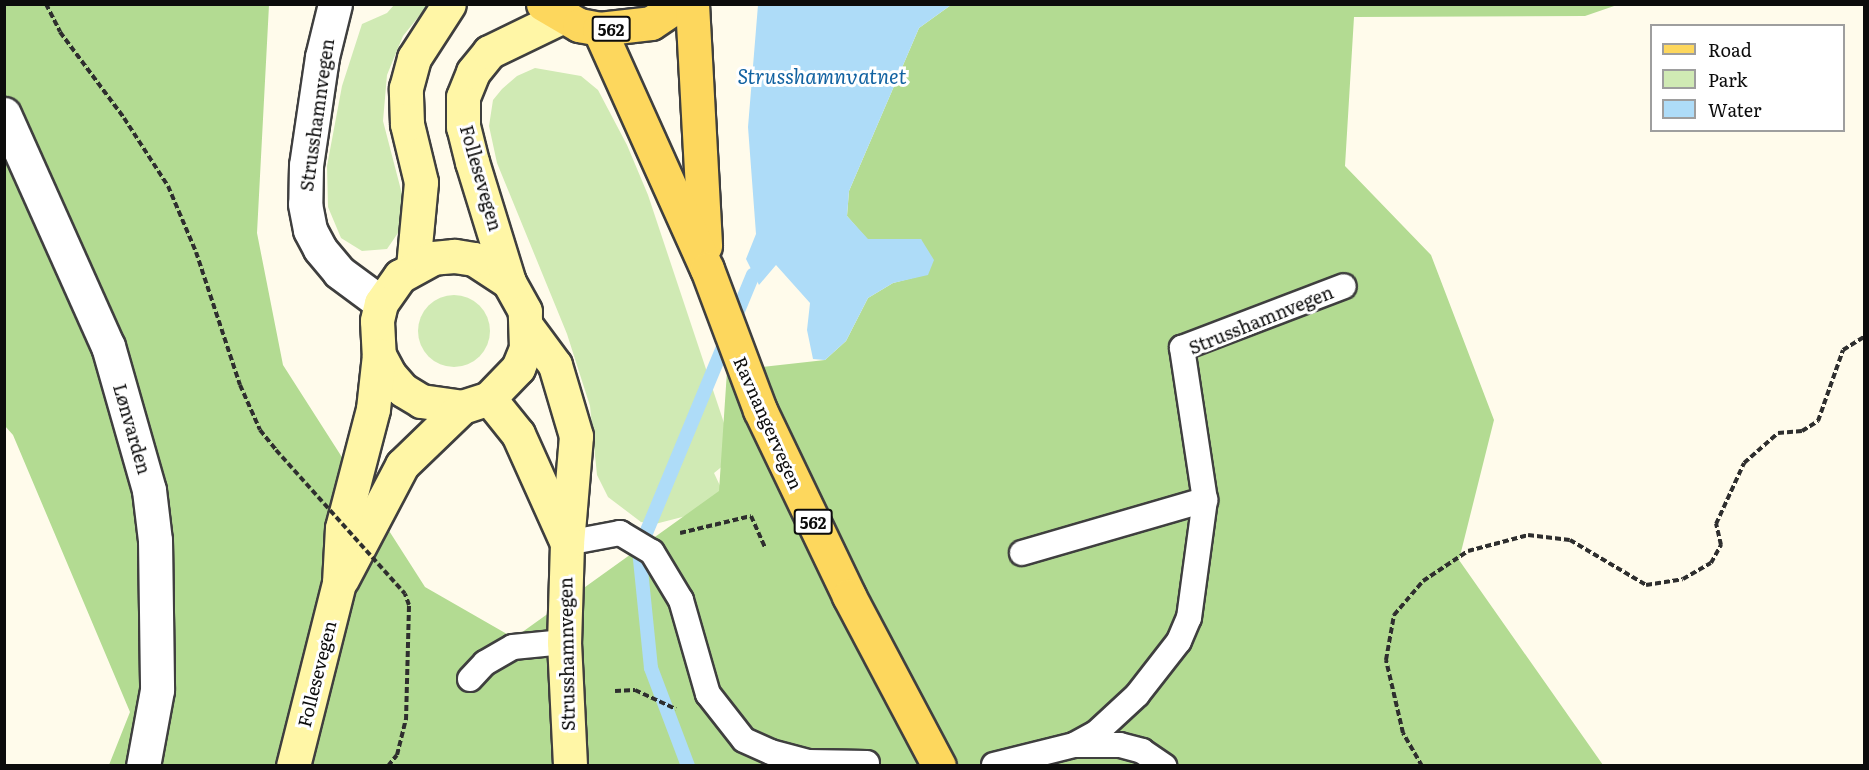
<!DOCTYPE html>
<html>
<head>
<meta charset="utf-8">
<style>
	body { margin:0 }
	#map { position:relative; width:1869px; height:770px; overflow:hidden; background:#fffbeb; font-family:Literata,serif }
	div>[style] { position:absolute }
	.green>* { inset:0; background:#d0eab4 }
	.round { border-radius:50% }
	.forest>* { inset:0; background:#b3db92 }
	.water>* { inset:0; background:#aedcf8 }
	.stream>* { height:14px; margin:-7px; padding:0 7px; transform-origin:7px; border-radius:7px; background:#aedcf8 }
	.path>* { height:4px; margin-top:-2px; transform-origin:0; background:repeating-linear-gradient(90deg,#2e2e2e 0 6px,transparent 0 9px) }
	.roads { filter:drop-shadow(2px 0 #3f3f3f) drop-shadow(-2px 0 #3f3f3f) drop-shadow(0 2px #3f3f3f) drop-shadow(0 -2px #3f3f3f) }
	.lane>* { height:24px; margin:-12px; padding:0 12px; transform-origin:12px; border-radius:12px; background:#fff }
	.street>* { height:33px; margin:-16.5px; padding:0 16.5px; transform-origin:16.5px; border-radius:16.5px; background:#fff }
	.secondary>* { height:33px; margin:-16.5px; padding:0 16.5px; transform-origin:16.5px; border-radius:16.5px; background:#fff6a6 }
	.primary>* { height:33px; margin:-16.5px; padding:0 16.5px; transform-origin:16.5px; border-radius:16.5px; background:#fdd75d }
	.path-bridge>* { height:4px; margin-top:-2px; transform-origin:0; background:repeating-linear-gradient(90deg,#2e2e2e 0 6px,transparent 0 9px) }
	span { translate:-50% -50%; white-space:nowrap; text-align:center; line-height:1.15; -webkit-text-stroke:6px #fff; paint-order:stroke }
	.shield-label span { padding:2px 4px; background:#fff; border:2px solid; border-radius:4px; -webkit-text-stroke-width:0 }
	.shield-label { font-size:16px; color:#0c0c0c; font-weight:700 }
	.street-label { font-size:18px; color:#0c0c0c }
	.water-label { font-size:20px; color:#1262a1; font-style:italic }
	.frame { position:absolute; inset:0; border:6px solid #0c0c0c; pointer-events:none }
	.legend { position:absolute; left:1650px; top:24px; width:195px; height:108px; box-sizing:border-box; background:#fff; border:2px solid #9e9e9e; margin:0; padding:8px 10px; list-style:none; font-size:18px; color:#0c0c0c }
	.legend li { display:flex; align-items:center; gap:12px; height:30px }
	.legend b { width:30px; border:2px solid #9e9e9e }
</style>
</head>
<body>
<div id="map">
	<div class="green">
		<div style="clip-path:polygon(394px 5px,428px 5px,403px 36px,387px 75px,383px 121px,402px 194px,400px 230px,387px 249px,362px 251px,341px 238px,328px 207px,327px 166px,342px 86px,362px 24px,387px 13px)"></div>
		<div style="clip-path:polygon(535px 68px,581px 76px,598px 90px,627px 145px,648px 195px,735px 456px,714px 473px,729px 505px,655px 524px,641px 522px,608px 497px,597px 475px,590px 406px,567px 334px,497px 163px,489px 126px,493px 100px,502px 89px,517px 76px)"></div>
		<div class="round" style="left:418px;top:295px;width:72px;height:72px"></div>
	</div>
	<div class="forest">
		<div style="clip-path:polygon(4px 5px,269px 5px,257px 233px,283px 365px,425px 587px,514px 638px,719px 491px,727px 371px,825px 360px,846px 341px,868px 298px,893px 283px,928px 274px,921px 239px,867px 239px,847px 216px,849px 191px,919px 28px,951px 5px,1617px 5px,1585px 16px,1354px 17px,1345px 166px,1431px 255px,1494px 420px,1459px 560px,1603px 765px,109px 765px,130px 712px,13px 435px,5px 426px)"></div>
	</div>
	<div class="water">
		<div style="clip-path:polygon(758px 5px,951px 5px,919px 28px,849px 191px,847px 216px,868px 239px,921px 239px,934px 260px,928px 275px,893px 283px,868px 298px,846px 341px,825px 360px,813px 359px,807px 330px,810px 303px,776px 265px,759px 285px,746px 259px,756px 234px,748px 127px)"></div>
	</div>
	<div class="stream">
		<div style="left:688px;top:766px;width:105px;rotate:-110.7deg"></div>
		<div style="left:651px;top:668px;width:119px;rotate:-95.8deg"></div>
		<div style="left:639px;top:550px;width:298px;rotate:-67.5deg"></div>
	</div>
	<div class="path">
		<div style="left:46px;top:4px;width:31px;rotate:63deg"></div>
		<div style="left:60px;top:32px;width:107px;rotate:53.3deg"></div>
		<div style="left:124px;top:118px;width:81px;rotate:57.1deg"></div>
		<div style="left:168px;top:186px;width:72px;rotate:67deg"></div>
		<div style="left:196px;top:252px;width:140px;rotate:71.7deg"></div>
		<div style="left:240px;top:385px;width:49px;rotate:66deg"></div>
		<div style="left:260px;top:430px;width:26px;rotate:51deg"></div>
		<div style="left:680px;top:533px;width:73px;rotate:-13.5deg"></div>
		<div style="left:751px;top:516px;width:35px;rotate:66deg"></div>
		<div style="left:615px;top:691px;width:20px;rotate:-3deg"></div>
		<div style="left:635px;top:690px;width:45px;rotate:24.9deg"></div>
		<div style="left:388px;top:766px;width:14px;rotate:-51deg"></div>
		<div style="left:397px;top:755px;width:36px;rotate:-76deg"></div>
		<div style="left:406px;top:720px;width:115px;rotate:-88.5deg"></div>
		<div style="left:409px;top:605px;width:12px;rotate:-110deg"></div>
		<div style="left:1422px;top:766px;width:38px;rotate:-120deg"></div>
		<div style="left:1403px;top:733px;width:75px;rotate:-103.1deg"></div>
		<div style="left:1386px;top:660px;width:46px;rotate:-79.9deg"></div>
		<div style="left:1394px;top:615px;width:45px;rotate:-49.5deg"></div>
		<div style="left:1423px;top:581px;width:54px;rotate:-33.7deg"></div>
		<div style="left:1468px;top:551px;width:62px;rotate:-14.9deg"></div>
		<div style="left:1528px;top:535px;width:42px;rotate:6.8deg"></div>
		<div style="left:1570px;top:540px;width:88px;rotate:30.6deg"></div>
		<div style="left:1646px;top:585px;width:37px;rotate:-9deg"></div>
		<div style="left:1683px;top:579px;width:32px;rotate:-30deg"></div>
		<div style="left:1711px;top:563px;width:21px;rotate:-61deg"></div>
		<div style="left:1721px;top:545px;width:22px;rotate:-103deg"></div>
		<div style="left:1716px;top:524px;width:67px;rotate:-65.3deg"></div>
		<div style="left:1744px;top:463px;width:45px;rotate:-41.4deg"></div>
		<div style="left:1778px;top:433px;width:24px;rotate:-5deg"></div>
		<div style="left:1802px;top:431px;width:19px;rotate:-32deg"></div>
		<div style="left:1818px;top:421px;width:75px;rotate:-70.6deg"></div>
		<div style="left:1843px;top:350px;width:25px;rotate:-32deg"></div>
	</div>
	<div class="roads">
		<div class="lane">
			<div style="left:567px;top:543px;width:54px;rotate:-10.7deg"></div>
			<div style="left:620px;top:533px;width:37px;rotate:31deg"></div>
			<div style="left:652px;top:552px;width:56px;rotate:58.9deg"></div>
			<div style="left:681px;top:600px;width:98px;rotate:74deg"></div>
			<div style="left:708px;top:694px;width:58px;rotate:52deg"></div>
			<div style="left:744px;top:740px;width:30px;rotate:24deg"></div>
			<div style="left:771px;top:752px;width:39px;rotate:15deg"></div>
			<div style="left:809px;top:762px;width:58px;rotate:1deg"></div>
			<div style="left:1022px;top:553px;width:191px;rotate:-16.2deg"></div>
			<div style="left:470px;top:679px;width:22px;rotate:-47deg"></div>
			<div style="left:485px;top:663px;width:32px;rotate:-30deg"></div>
			<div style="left:513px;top:647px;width:51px;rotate:-5.6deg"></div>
			<div style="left:1074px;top:745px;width:25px;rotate:-29deg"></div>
			<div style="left:1096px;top:733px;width:56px;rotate:-42.8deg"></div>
			<div style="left:1137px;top:695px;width:68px;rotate:-52.1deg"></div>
			<div style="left:1179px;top:641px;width:25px;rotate:-67deg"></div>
			<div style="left:1189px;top:618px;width:119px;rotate:-82.3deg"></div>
			<div style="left:1205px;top:500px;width:154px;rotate:-98.6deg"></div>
			<div style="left:1182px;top:348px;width:173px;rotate:-20.9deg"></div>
			<div style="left:994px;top:765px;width:82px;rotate:-14deg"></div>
			<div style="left:1074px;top:745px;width:46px"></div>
			<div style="left:1120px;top:745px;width:23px;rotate:15deg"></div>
			<div style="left:1142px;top:751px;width:27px;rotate:34deg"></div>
		</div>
		<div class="street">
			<div style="left:335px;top:4px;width:55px;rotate:103.8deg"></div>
			<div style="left:322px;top:57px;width:109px;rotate:98.4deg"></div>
			<div style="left:306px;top:165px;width:39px;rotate:91deg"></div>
			<div style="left:305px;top:204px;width:26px;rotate:79deg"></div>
			<div style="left:310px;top:230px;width:21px;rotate:62deg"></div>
			<div style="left:320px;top:249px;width:30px;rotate:50deg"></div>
			<div style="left:339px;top:272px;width:52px;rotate:36.4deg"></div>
			<div style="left:4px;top:114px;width:254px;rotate:65.9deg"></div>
			<div style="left:108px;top:346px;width:150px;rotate:74.1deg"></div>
			<div style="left:149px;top:490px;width:50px;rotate:83.2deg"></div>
			<div style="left:155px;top:540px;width:150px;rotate:89.2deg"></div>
			<div style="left:157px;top:690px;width:77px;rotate:100.4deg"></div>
		</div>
		<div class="secondary">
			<div style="left:413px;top:267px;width:85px;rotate:-84.6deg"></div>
			<div style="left:421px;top:182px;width:60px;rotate:-103.6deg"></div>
			<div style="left:407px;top:124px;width:36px;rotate:-92deg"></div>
			<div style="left:406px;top:88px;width:31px;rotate:-75deg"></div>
			<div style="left:414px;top:58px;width:64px;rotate:-57.1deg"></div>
			<div style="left:509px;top:282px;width:42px;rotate:-146.7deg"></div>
			<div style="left:474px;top:259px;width:20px;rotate:-171deg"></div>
			<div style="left:454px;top:256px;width:21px;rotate:175deg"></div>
			<div style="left:433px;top:258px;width:38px;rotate:151deg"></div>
			<div style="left:400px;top:276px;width:33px;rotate:125deg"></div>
			<div style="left:381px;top:303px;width:18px;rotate:103deg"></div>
			<div style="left:377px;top:321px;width:34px;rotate:87deg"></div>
			<div style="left:379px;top:355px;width:21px;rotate:62deg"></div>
			<div style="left:389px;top:374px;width:21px;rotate:49deg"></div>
			<div style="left:403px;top:390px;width:21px;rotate:31deg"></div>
			<div style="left:421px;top:401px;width:41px;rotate:8.3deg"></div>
			<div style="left:462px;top:407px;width:28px;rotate:-18deg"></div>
			<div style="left:489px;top:398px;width:42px;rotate:-46deg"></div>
			<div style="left:518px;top:368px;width:22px;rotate:-68deg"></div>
			<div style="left:526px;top:348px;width:37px;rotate:-92deg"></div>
			<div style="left:525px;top:311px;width:33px;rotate:-119deg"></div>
			<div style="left:509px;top:282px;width:126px;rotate:-107.1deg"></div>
			<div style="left:472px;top:162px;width:36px;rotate:-104deg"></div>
			<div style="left:463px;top:127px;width:30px;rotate:-90deg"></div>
			<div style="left:463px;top:97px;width:27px;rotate:-68deg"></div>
			<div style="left:473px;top:72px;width:26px;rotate:-51deg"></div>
			<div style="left:489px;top:52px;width:80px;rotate:-25.9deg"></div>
			<div style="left:527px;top:327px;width:47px;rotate:53.6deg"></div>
			<div style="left:555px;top:365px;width:74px;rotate:73.5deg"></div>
			<div style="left:576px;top:436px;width:107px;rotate:94.8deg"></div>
			<div style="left:567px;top:543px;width:99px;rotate:91.7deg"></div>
			<div style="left:564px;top:642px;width:124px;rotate:87.2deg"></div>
			<div style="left:489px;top:398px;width:46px;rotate:51.1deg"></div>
			<div style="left:518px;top:434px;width:120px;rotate:65.8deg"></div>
			<div style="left:342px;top:579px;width:129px;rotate:-62.2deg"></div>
			<div style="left:402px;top:465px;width:83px;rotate:-44deg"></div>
			<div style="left:293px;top:766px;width:189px;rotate:-75.9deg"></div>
			<div style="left:339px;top:583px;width:55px;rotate:-86.9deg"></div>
			<div style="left:342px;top:528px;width:123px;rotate:-75.4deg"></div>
			<div style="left:373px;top:409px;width:54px;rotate:-83.7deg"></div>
		</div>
		<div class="primary">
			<div style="left:543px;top:4px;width:42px;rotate:30.3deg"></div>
			<div style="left:579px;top:25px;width:20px;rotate:11deg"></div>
			<div style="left:599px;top:29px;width:52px;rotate:-6.6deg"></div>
			<div style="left:651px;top:23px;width:34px;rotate:-34deg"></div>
			<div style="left:692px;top:4px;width:242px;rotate:86.9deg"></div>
			<div style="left:599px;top:29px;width:263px;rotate:65.8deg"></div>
			<div style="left:707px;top:269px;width:151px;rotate:69.4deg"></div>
			<div style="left:760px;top:410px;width:206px;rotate:64.4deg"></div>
			<div style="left:849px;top:596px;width:192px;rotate:62.1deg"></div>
		</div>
	</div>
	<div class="path-bridge">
		<div style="left:276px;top:450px;width:193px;rotate:48.1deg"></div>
	</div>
	<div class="shield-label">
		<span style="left:611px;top:29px">562</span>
		<span style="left:813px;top:522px">562</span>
	</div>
	<div class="street-label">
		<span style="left:317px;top:115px;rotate:-82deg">Strusshamnvegen</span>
		<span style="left:481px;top:178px;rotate:74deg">Follesevegen</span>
		<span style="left:1261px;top:320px;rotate:-22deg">Strusshamnvegen</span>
		<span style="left:768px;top:423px;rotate:66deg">Ravnangervegen</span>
		<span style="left:132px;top:429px;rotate:74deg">Lønvarden</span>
		<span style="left:567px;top:654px;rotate:-91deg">Strusshamnvegen</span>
		<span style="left:317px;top:674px;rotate:-76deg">Follesevegen</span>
	</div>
	<div class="water-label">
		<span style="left:822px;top:75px">Strusshamnvatnet</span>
	</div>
	<div class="frame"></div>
	<ul class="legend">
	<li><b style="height:8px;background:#fdd75d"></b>Road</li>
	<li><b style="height:16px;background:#d0eab4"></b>Park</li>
	<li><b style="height:16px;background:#aedcf8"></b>Water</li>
	</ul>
</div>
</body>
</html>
